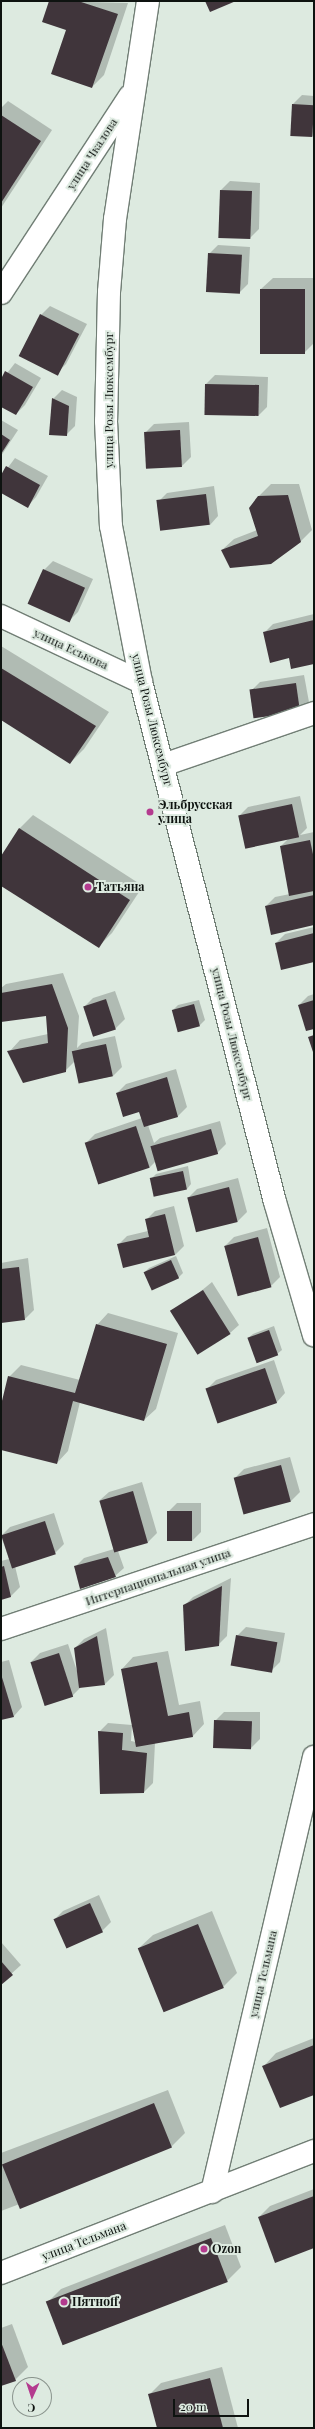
<!DOCTYPE html>
<html>
<head>
<meta charset="utf-8">
<style>
	body { margin:0 }
	#map { position:relative; width:315px; height:2429px; overflow:hidden; background:#ddeae0; font-family:"Playfair Display",serif }
	div>[style] { position:absolute }
	.shadow>* { inset:0; background:#0003 }
	.building>* { inset:0; background:#40353b; transform-origin:0 0 }
	.roads { filter:drop-shadow(1px 0 #717e75) drop-shadow(-1px 0 #717e75) drop-shadow(0 1px #717e75) drop-shadow(0 -1px #717e75) }
	.minor>* { height:22px; margin:-11px; padding:0 11px; transform-origin:11px; border-radius:11px; background:#fff }
	.tertiary>* { height:22px; margin:-11px; padding:0 11px; transform-origin:11px; border-radius:11px; background:#fff }
	.dots>* { width:11px; height:11px; translate:-50% -50%; box-sizing:border-box; border:2px solid #ddeae0; border-radius:50% }
	span { translate:-50% -50%; white-space:nowrap; text-align:center; line-height:1.15; -webkit-text-stroke:4px #ddeae0; paint-order:stroke }
	.street-label { font-size:12px; color:#0e1310 }
	.poi-label { font-size:12px; color:#0e1310; font-weight:700 }
	.left { translate:0 -50%; text-align:left }
	.frame { position:absolute; inset:0; border:2px solid #0e1310; pointer-events:none }
	.north { position:absolute; left:12px; top:2377px; width:40px; height:40px; box-sizing:border-box; background:#ddeae0; border:1px solid #8a948d; border-radius:50%; rotate:183deg; font-size:11px; font-weight:700; line-height:16px; text-align:center; color:#0e1310 }
	.north::after { content:''; display:block; margin:auto; width:14px; height:18px; background:#b43b8f; clip-path:polygon(50% 0,100% 100%,50% 72%,0 100%) }
	.scale { position:absolute; left:173px; top:2399px; width:76px; height:18px; box-sizing:border-box; border:2px solid #0e1310; border-top:0; padding-left:5px; font-size:12px; line-height:14px; white-space:nowrap; color:#0e1310; -webkit-text-stroke:3px #ddeae0; paint-order:stroke }
</style>
</head>
<body>
<div id="map">
	<div class="shadow">
		<div style="clip-path:polygon(50px 1px,128px 3px,104px 75px,92px 87px,68px 30px)"></div>
		<div style="clip-path:polygon(302px 95px,314px 96px,314px 136px,292px 135px,293px 104px)"></div>
		<div style="clip-path:polygon(8px 101px,52px 130px,1px 208px,1px 108px)"></div>
		<div style="clip-path:polygon(230px 181px,260px 183px,259px 229px,250px 238px,221px 190px)"></div>
		<div style="clip-path:polygon(218px 245px,250px 247px,248px 284px,239px 293px,209px 254px)"></div>
		<div style="clip-path:polygon(273px 278px,314px 278px,314px 343px,304px 353px,261px 289px)"></div>
		<div style="clip-path:polygon(50px 306px,87px 324px,66px 364px,57px 373px,41px 315px)"></div>
		<div style="clip-path:polygon(15px 363px,41px 378px,25px 405px,16px 414px,1px 406px,1px 381px)"></div>
		<div style="clip-path:polygon(215px 375px,268px 377px,267px 407px,258px 416px,206px 384px)"></div>
		<div style="clip-path:polygon(62px 390px,77px 397px,75px 426px,66px 435px,53px 399px)"></div>
		<div style="clip-path:polygon(1px 420px,18px 430px,1px 456px)"></div>
		<div style="clip-path:polygon(189px 422px,191px 457px,182px 466px,145px 433px,154px 424px)"></div>
		<div style="clip-path:polygon(15px 458px,48px 476px,36px 497px,28px 506px,1px 492px,1px 477px)"></div>
		<div style="clip-path:polygon(271px 484px,299px 484px,312px 530px,300px 542px,222px 550px,234px 539px,257px 530px,259px 496px)"></div>
		<div style="clip-path:polygon(214px 486px,218px 516px,210px 525px,158px 502px,167px 493px)"></div>
		<div style="clip-path:polygon(53px 561px,93px 579px,78px 612px,69px 621px,44px 570px)"></div>
		<div style="clip-path:polygon(314px 614px,314px 663px,289px 657px,264px 633px,273px 624px)"></div>
		<div style="clip-path:polygon(1px 646px,109px 712px,84px 749px,70px 763px,1px 719px)"></div>
		<div style="clip-path:polygon(304px 675px,309px 702px,300px 711px,251px 691px,260px 682px)"></div>
		<div style="clip-path:polygon(300px 796px,307px 828px,300px 835px,314px 832px,314px 924px,266px 906px,275px 897px,290px 894px,281px 846px,288px 839px,239px 816px,248px 807px)"></div>
		<div style="clip-path:polygon(33px 815px,143px 886px,112px 933px,98px 947px,1px 885px,1px 857px,19px 829px)"></div>
		<div style="clip-path:polygon(314px 927px,314px 961px,276px 943px,285px 934px)"></div>
		<div style="clip-path:polygon(63px 973px,79px 1016px,77px 1048px,82px 1043px,115px 1036px,122px 1067px,113px 1076px,80px 1083px,75px 1061px,65px 1071px,9px 1052px,20px 1040px,48px 1034px,47px 1014px,1px 1021px,1px 988px,6px 984px)"></div>
		<div style="clip-path:polygon(115px 991px,125px 1019px,116px 1028px,94px 1035px,84px 1007px,93px 998px)"></div>
		<div style="clip-path:polygon(314px 994px,314px 1028px,299px 1005px,308px 996px)"></div>
		<div style="clip-path:polygon(199px 1000px,205px 1020px,200px 1025px,173px 1010px,178px 1005px)"></div>
		<div style="clip-path:polygon(176px 1069px,187px 1107px,178px 1116px,148px 1125px,154px 1143px,160px 1138px,220px 1121px,226px 1144px,217px 1153px,155px 1162px,150px 1167px,99px 1184px,86px 1143px,95px 1134px,142px 1118px,140px 1111px,117px 1093px,126px 1084px)"></div>
		<div style="clip-path:polygon(188px 1166px,191px 1184px,187px 1189px,151px 1179px,156px 1174px)"></div>
		<div style="clip-path:polygon(238px 1178px,247px 1212px,238px 1221px,188px 1198px,197px 1189px)"></div>
		<div style="clip-path:polygon(174px 1206px,184px 1246px,175px 1255px,118px 1245px,127px 1236px,148px 1231px,146px 1220px,155px 1211px)"></div>
		<div style="clip-path:polygon(267px 1228px,280px 1277px,271px 1286px,225px 1246px,234px 1237px)"></div>
		<div style="clip-path:polygon(176px 1256px,183px 1273px,178px 1278px,144px 1273px,149px 1268px)"></div>
		<div style="clip-path:polygon(28px 1258px,34px 1310px,25px 1319px,1px 1322px,1px 1263px)"></div>
		<div style="clip-path:polygon(212px 1282px,239px 1325px,230px 1333px,173px 1314px)"></div>
		<div style="clip-path:polygon(108px 1313px,178px 1333px,156px 1409px,144px 1420px,80px 1402px,68px 1451px,57px 1463px,1px 1449px,1px 1410px,9px 1377px,21px 1365px,80px 1380px,97px 1325px)"></div>
		<div style="clip-path:polygon(274px 1326px,282px 1350px,277px 1354px,248px 1338px,253px 1334px)"></div>
		<div style="clip-path:polygon(274px 1360px,285px 1393px,277px 1402px,207px 1389px,216px 1380px)"></div>
		<div style="clip-path:polygon(290px 1457px,300px 1492px,291px 1501px,235px 1478px,244px 1469px)"></div>
		<div style="clip-path:polygon(142px 1482px,157px 1533px,148px 1542px,118px 1551px,124px 1568px,115px 1576px,75px 1567px,84px 1558px,114px 1549px,100px 1500px,109px 1492px)"></div>
		<div style="clip-path:polygon(177px 1503px,201px 1503px,201px 1532px,192px 1541px,168px 1512px)"></div>
		<div style="clip-path:polygon(54px 1513px,64px 1544px,55px 1553px,15px 1566px,20px 1587px,11px 1596px,1px 1599px,1px 1561px,9px 1559px,1px 1536px,10px 1527px)"></div>
		<div style="clip-path:polygon(231px 1578px,227px 1636px,218px 1645px,184px 1606px,193px 1597px)"></div>
		<div style="clip-path:polygon(246px 1627px,285px 1633px,280px 1662px,271px 1671px,237px 1636px)"></div>
		<div style="clip-path:polygon(106px 1628px,114px 1675px,105px 1684px,81px 1687px,72px 1696px,31px 1662px,40px 1653px,68px 1644px,78px 1674px,75px 1648px,84px 1639px)"></div>
		<div style="clip-path:polygon(168px 1651px,179px 1705px,200px 1701px,204px 1724px,193px 1736px,155px 1743px,153px 1783px,144px 1792px,99px 1732px,108px 1723px,132px 1725px,131px 1741px,136px 1742px,122px 1669px,133px 1657px)"></div>
		<div style="clip-path:polygon(9px 1660px,22px 1707px,14px 1716px,1px 1719px,1px 1662px)"></div>
		<div style="clip-path:polygon(224px 1712px,260px 1712px,260px 1739px,251px 1748px,215px 1721px)"></div>
		<div style="clip-path:polygon(99px 1895px,111px 1922px,102px 1931px,54px 1920px,63px 1911px)"></div>
		<div style="clip-path:polygon(212px 1911px,237px 1973px,223px 1987px,139px 1948px,153px 1935px)"></div>
		<div style="clip-path:polygon(1px 1942px,21px 1965px,1px 1983px)"></div>
		<div style="clip-path:polygon(314px 2038px,314px 2093px,264px 2066px,276px 2053px)"></div>
		<div style="clip-path:polygon(168px 2090px,185px 2133px,171px 2147px,1px 2211px,1px 2153px)"></div>
		<div style="clip-path:polygon(314px 2189px,314px 2247px,259px 2217px,270px 2206px)"></div>
		<div style="clip-path:polygon(225px 2225px,241px 2267px,227px 2281px,47px 2303px,61px 2289px)"></div>
		<div style="clip-path:polygon(12px 2324px,28px 2367px,15px 2380px,1px 2385px,1px 2328px)"></div>
		<div style="clip-path:polygon(222px 2367px,238px 2428px,158px 2428px,149px 2395px,161px 2383px)"></div>
	</div>
	<div class="building">
		<div style="clip-path:polygon(49px 1px,78px 1px,118px 14px,92px 88px,51px 74px,66px 30px,42px 22px)"></div>
		<div style="clip-path:polygon(205px 1px,236px 1px,210px 12px)"></div>
		<div style="left:292px;top:104px;width:22px;height:32px;rotate:3deg"></div>
		<div style="clip-path:polygon(1px 115px,41px 141px,1px 203px)"></div>
		<div style="left:220px;top:190px;width:32px;height:48px;rotate:2deg"></div>
		<div style="left:208px;top:253px;width:34px;height:39px;rotate:3deg"></div>
		<div style="left:260px;top:289px;width:45px;height:65px"></div>
		<div style="left:40px;top:314px;width:44px;height:47px;rotate:27deg"></div>
		<div style="clip-path:polygon(5px 371px,33px 387px,16px 415px,1px 407px,1px 379px)"></div>
		<div style="left:205px;top:384px;width:54px;height:31px;rotate:1deg"></div>
		<div style="clip-path:polygon(52px 398px,69px 406px,67px 436px,49px 435px)"></div>
		<div style="left:180px;top:430px;width:37px;height:36px;rotate:87deg"></div>
		<div style="clip-path:polygon(1px 434px,10px 440px,1px 454px)"></div>
		<div style="clip-path:polygon(6px 466px,40px 485px,28px 508px,1px 493px,1px 475px)"></div>
		<div style="left:206px;top:494px;width:31px;height:50px;rotate:83deg"></div>
		<div style="clip-path:polygon(288px 495px,301px 542px,271px 564px,230px 568px,221px 550px,258px 536px,249px 508px,258px 496px)"></div>
		<div style="left:43px;top:569px;width:46px;height:38px;rotate:24deg"></div>
		<div style="clip-path:polygon(314px 620px,314px 664px,291px 669px,289px 658px,270px 663px,263px 632px)"></div>
		<div style="clip-path:polygon(1px 668px,96px 726px,70px 764px,1px 720px)"></div>
		<div style="left:296px;top:683px;width:29px;height:47px;rotate:82deg"></div>
		<div style="left:292px;top:804px;width:34px;height:55px;rotate:78deg"></div>
		<div style="clip-path:polygon(19px 828px,130px 900px,99px 948px,1px 886px,1px 856px)"></div>
		<div style="clip-path:polygon(310px 840px,314px 859px,314px 891px,289px 896px,280px 846px)"></div>
		<div style="clip-path:polygon(314px 895px,314px 925px,271px 935px,265px 906px)"></div>
		<div style="clip-path:polygon(314px 933px,314px 962px,281px 970px,275px 943px)"></div>
		<div style="clip-path:polygon(52px 984px,68px 1028px,66px 1072px,23px 1083px,7px 1051px,48px 1043px,46px 1016px,1px 1022px,1px 993px)"></div>
		<div style="left:106px;top:999px;width:32px;height:24px;rotate:72deg"></div>
		<div style="clip-path:polygon(314px 1000px,314px 1029px,306px 1031px,298px 1005px)"></div>
		<div style="left:194px;top:1004px;width:23px;height:23px;rotate:75deg"></div>
		<div style="clip-path:polygon(314px 1035px,314px 1055px,308px 1037px)"></div>
		<div style="left:106px;top:1044px;width:33px;height:35px;rotate:78deg"></div>
		<div style="clip-path:polygon(167px 1077px,178px 1117px,144px 1127px,139px 1112px,123px 1117px,116px 1093px)"></div>
		<div style="left:136px;top:1126px;width:44px;height:54px;rotate:72deg"></div>
		<div style="left:211px;top:1129px;width:26px;height:63px;rotate:74deg"></div>
		<div style="left:183px;top:1171px;width:19px;height:34px;rotate:78deg"></div>
		<div style="left:229px;top:1187px;width:36px;height:43px;rotate:76deg"></div>
		<div style="clip-path:polygon(165px 1214px,175px 1255px,123px 1268px,117px 1244px,149px 1237px,145px 1219px)"></div>
		<div style="left:258px;top:1237px;width:52px;height:35px;rotate:75deg"></div>
		<div style="left:171px;top:1260px;width:20px;height:30px;rotate:66deg"></div>
		<div style="clip-path:polygon(19px 1267px,25px 1320px,1px 1323px,1px 1269px)"></div>
		<div style="left:203px;top:1290px;width:52px;height:39px;rotate:58deg"></div>
		<div style="clip-path:polygon(96px 1324px,167px 1344px,144px 1421px,73px 1401px,57px 1464px,1px 1450px,1px 1405px,8px 1376px,75px 1393px)"></div>
		<div style="left:269px;top:1330px;width:27px;height:23px;rotate:70deg"></div>
		<div style="left:265px;top:1368px;width:37px;height:63px;rotate:71deg"></div>
		<div style="left:281px;top:1465px;width:38px;height:49px;rotate:75deg"></div>
		<div style="left:133px;top:1491px;width:54px;height:35px;rotate:74deg"></div>
		<div style="left:167px;top:1511px;width:25px;height:30px"></div>
		<div style="left:45px;top:1521px;width:35px;height:46px;rotate:72deg"></div>
		<div style="clip-path:polygon(108px 1557px,116px 1577px,80px 1589px,74px 1566px)"></div>
		<div style="clip-path:polygon(4px 1566px,11px 1597px,1px 1600px,1px 1567px)"></div>
		<div style="clip-path:polygon(222px 1586px,219px 1646px,185px 1651px,183px 1605px)"></div>
		<div style="left:236px;top:1635px;width:42px;height:31px;rotate:10deg"></div>
		<div style="clip-path:polygon(97px 1636px,105px 1685px,79px 1688px,74px 1648px)"></div>
		<div style="left:59px;top:1653px;width:46px;height:30px;rotate:72deg"></div>
		<div style="clip-path:polygon(157px 1662px,168px 1716px,189px 1712px,193px 1737px,136px 1747px,121px 1669px)"></div>
		<div style="clip-path:polygon(1px 1674px,14px 1717px,1px 1720px)"></div>
		<div style="left:214px;top:1720px;width:38px;height:28px;rotate:2deg"></div>
		<div style="clip-path:polygon(98px 1731px,123px 1733px,122px 1750px,147px 1753px,144px 1793px,100px 1794px)"></div>
		<div style="left:90px;top:1903px;width:32px;height:40px;rotate:66deg"></div>
		<div style="left:198px;top:1924px;width:69px;height:65px;rotate:68deg"></div>
		<div style="clip-path:polygon(1px 1961px,13px 1975px,1px 1985px)"></div>
		<div style="clip-path:polygon(314px 2045px,314px 2095px,280px 2108px,262px 2066px)"></div>
		<div style="left:154px;top:2103px;width:48px;height:164px;rotate:68deg"></div>
		<div style="clip-path:polygon(314px 2196px,314px 2248px,275px 2263px,258px 2217px)"></div>
		<div style="left:211px;top:2238px;width:47px;height:177px;rotate:69deg"></div>
		<div style="clip-path:polygon(1px 2342px,16px 2381px,1px 2386px)"></div>
		<div style="clip-path:polygon(210px 2378px,223px 2428px,157px 2428px,148px 2394px)"></div>
	</div>
	<div class="roads">
		<div class="minor">
			<div style="left:1px;top:616px;width:155px;rotate:25.2deg"></div>
			<div style="left:163px;top:765px;width:160px;rotate:-19deg"></div>
			<div style="left:1px;top:1629px;width:330px;rotate:-18.5deg"></div>
			<div style="left:212px;top:2192px;width:447px;rotate:-76.8deg"></div>
			<div style="left:1px;top:2273px;width:336px;rotate:-21.3deg"></div>
		</div>
		<div class="tertiary">
			<div style="left:148px;top:1px;width:220px;rotate:98.6deg"></div>
			<div style="left:115px;top:219px;width:73px;rotate:94.7deg"></div>
			<div style="left:109px;top:292px;width:129px;rotate:91.3deg"></div>
			<div style="left:106px;top:421px;width:105px;rotate:87.3deg"></div>
			<div style="left:111px;top:526px;width:159px;rotate:79.1deg"></div>
			<div style="left:141px;top:682px;width:537px;rotate:75.55deg"></div>
			<div style="left:275px;top:1202px;width:139px;rotate:73.7deg"></div>
			<div style="left:1px;top:293px;width:235px;rotate:-56.8deg"></div>
		</div>
	</div>
	<div class="dots">
		<div style="left:150px;top:812px;background:#b43b8f"></div>
		<div style="left:88px;top:887px;background:#b43b8f"></div>
		<div style="left:204px;top:2249px;background:#b43b8f"></div>
		<div style="left:64px;top:2302px;background:#b43b8f"></div>
	</div>
	<div class="street-label">
		<span style="left:92px;top:154px;rotate:-57deg">улица Чкалова</span>
		<span style="left:109px;top:400px;rotate:-90deg">улица Розы Люксембург</span>
		<span style="left:71px;top:649px;rotate:25deg">улица Еськова</span>
		<span style="left:152px;top:720px;rotate:76deg">улица Розы Люксембург</span>
		<span style="left:232px;top:1034px;rotate:76deg">улица Розы Люксембург</span>
		<span style="left:158px;top:1577px;rotate:-19deg">Интернациональная улица</span>
		<span style="left:263px;top:1974px;rotate:-77deg">улица Тельмана</span>
		<span style="left:84px;top:2241px;rotate:-21deg">улица Тельмана</span>
	</div>
	<div class="poi-label">
		<span class="left" style="left:158px;top:812px">Эльбрусская<br>улица</span>
		<span class="left" style="left:96px;top:887px">Татьяна</span>
		<span class="left" style="left:212px;top:2249px">Ozon</span>
		<span class="left" style="left:72px;top:2302px">Пятнoff</span>
	</div>
	<div class="frame"></div>
	<div class="north">С</div>
	<div class="scale">20 m</div>
</div>
</body>
</html>
